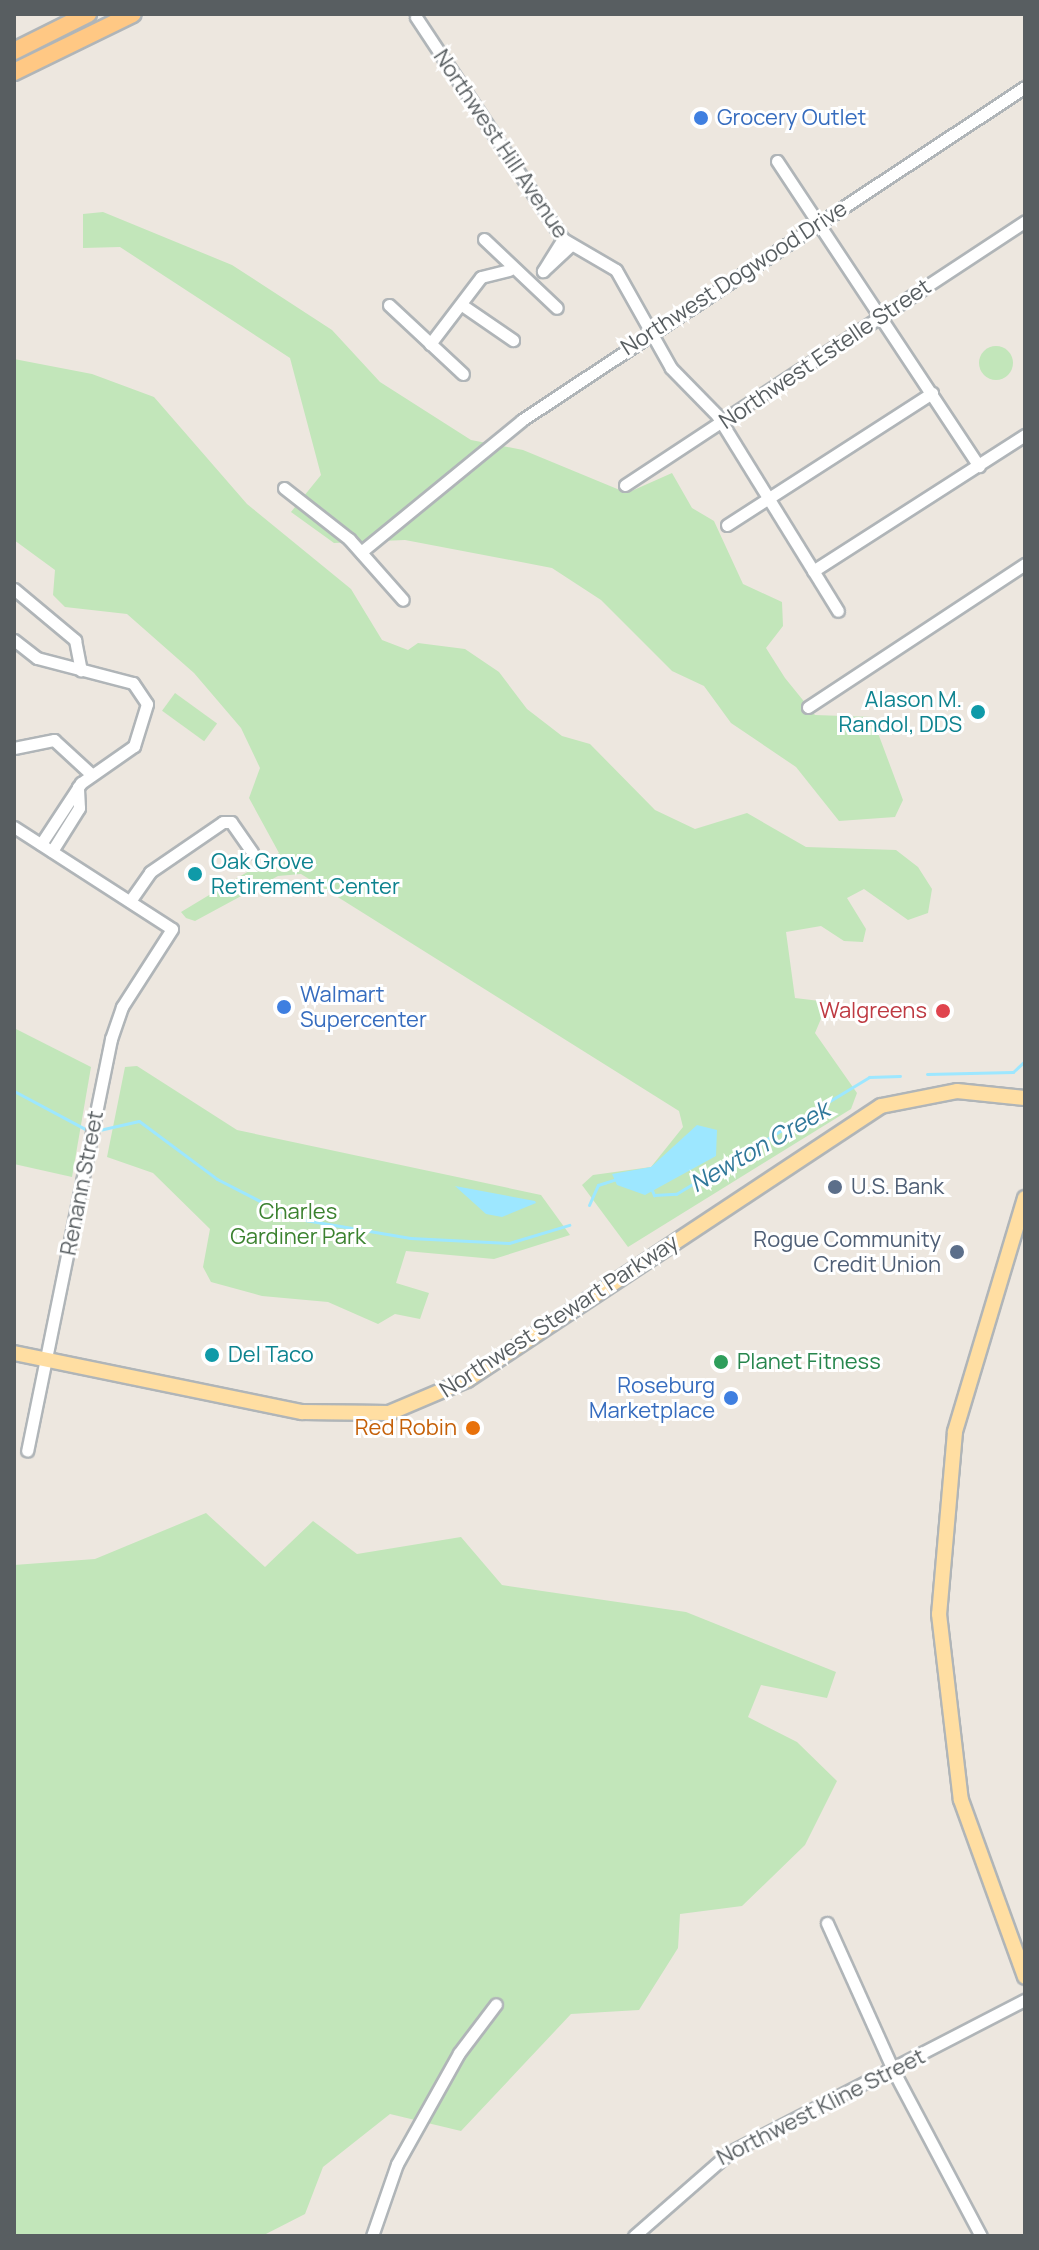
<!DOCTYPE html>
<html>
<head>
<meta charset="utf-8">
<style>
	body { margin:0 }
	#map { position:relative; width:1039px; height:2250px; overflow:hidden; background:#ede7df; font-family:Manrope,sans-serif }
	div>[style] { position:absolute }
	.green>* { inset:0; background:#c2e6ba; transform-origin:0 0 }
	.round { border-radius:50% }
	.water>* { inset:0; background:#9de7ff }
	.stream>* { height:3px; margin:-1.5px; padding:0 1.5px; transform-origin:1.5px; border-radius:1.5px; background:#9de7ff }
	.roads { filter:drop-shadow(2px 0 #b0b5b8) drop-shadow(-2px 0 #b0b5b8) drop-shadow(0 2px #b0b5b8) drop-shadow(0 -2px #b0b5b8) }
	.minor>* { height:11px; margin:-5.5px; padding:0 5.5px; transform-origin:5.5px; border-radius:5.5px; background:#fff }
	.major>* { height:14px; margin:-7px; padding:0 7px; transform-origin:7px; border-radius:7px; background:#ffdea2 }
	.highway>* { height:16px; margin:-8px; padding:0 8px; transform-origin:8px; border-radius:8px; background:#ffc884 }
	.dots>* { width:22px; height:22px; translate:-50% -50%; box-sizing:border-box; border:4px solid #fff; border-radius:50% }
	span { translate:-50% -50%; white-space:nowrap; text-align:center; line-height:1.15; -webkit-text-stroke:6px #fff; paint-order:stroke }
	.shop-label { font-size:22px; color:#366cbe }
	.left { translate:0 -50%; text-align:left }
	.right { translate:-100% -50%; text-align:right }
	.street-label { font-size:22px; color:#585e61 }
	.culture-label { font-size:22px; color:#0d838f }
	.health-label { font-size:22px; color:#be3a42 }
	.service-label { font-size:22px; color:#4e5e75 }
	.park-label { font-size:22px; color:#3b822f }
	.leisure-label { font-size:22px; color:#27864d }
	.food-label { font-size:22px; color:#c56008 }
	.water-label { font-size:24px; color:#30789a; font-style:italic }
	.frame { position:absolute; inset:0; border:16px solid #585e61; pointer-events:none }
</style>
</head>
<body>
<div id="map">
	<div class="green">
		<div style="clip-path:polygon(103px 212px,232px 265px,332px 330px,380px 382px,471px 440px,523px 450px,627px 493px,672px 473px,692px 508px,714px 521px,743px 584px,782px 602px,783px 626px,766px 648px,785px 678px,815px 715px,872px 717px,903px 800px,895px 817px,839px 821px,796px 767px,731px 723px,704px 686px,672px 671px,601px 600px,552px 568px,405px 540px,334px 543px,291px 512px,321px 475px,290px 358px,120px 247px,83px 248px,83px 214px)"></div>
		<div class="round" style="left:979px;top:346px;width:34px;height:34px"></div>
		<div style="clip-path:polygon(14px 359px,92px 374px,154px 397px,247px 504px,351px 589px,382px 640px,408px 650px,418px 643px,465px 649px,499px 672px,527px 709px,562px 736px,590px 744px,655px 810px,695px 829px,747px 813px,806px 847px,896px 850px,918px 867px,932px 889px,928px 913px,908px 920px,864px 889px,847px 898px,866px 929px,863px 942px,844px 941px,821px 926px,786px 932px,795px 998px,828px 1002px,815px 1033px,857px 1093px,851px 1109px,628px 1247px,582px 1185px,593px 1175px,651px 1167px,683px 1127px,679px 1111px,301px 874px,278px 876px,195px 921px,186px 918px,181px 912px,279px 853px,249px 798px,260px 768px,241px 728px,194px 673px,127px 614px,65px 607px,53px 595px,55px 570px,14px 540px)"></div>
		<div style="left:175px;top:693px;width:52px;height:22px;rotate:36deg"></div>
		<div style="clip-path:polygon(14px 1028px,91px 1067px,72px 1177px,14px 1164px)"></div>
		<div style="clip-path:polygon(137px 1066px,237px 1130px,541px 1195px,570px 1235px,494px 1259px,406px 1251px,396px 1283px,429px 1293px,420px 1319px,395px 1314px,378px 1324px,328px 1302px,262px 1296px,211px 1282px,203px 1267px,210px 1229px,153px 1173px,107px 1157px,125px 1067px)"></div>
		<div style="clip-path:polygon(206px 1513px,265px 1567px,313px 1521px,357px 1554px,461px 1537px,502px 1585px,686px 1612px,836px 1672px,827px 1698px,761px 1685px,748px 1717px,797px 1742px,837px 1781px,805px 1845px,742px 1906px,680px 1914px,678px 1948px,639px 2010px,571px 2014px,461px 2131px,390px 2114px,323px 2167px,305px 2214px,262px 2236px,14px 2236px,14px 1565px,95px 1559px)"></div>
	</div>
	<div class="water">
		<div style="clip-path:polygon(697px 1125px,717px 1130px,716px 1156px,645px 1195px,617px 1185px,612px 1174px,651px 1167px)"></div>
		<div style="clip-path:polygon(455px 1186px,535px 1201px,536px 1203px,502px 1217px,486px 1214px)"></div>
	</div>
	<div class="stream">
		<div style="left:927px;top:1074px;width:86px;rotate:-1.3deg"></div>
		<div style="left:1013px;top:1072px;width:16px;rotate:-43deg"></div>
		<div style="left:14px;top:1091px;width:83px;rotate:28.1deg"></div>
		<div style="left:95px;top:1131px;width:45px;rotate:-12.8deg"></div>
		<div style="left:139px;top:1121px;width:97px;rotate:36.6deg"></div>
		<div style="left:217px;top:1179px;width:85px;rotate:27.2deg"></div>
		<div style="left:293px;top:1218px;width:119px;rotate:9.7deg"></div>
		<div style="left:410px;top:1238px;width:99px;rotate:2.9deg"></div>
		<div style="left:509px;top:1243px;width:63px;rotate:-16.7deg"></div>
		<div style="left:651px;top:1188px;width:8px;rotate:67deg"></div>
		<div style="left:654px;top:1195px;width:22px;rotate:-3deg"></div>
		<div style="left:676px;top:1194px;width:226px;rotate:-31.2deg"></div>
		<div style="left:869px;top:1077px;width:31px;rotate:-2deg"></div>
		<div style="left:589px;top:1205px;width:22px;rotate:-66deg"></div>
		<div style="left:598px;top:1185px;width:19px;rotate:-18deg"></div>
	</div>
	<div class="roads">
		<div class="minor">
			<div style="left:416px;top:17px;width:266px;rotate:56.5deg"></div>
			<div style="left:563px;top:239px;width:61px;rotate:30.3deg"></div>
			<div style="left:616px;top:270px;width:112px;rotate:60.7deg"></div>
			<div style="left:671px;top:368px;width:66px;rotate:45.6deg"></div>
			<div style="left:717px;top:415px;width:230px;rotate:58.3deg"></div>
			<div style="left:777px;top:161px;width:366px;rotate:56.5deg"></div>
			<div style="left:484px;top:239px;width:100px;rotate:43.4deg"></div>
			<div style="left:563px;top:239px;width:38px;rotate:122deg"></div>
			<div style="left:543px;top:271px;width:37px;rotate:-43deg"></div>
			<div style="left:389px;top:305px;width:101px;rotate:43deg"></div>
			<div style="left:462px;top:305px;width:62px;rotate:34.5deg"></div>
			<div style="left:430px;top:344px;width:84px;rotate:-52.7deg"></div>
			<div style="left:481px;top:277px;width:29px;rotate:-14deg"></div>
			<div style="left:625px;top:485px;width:479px;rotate:-33.4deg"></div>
			<div style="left:284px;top:488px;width:83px;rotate:38.1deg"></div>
			<div style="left:349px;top:539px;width:81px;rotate:48.5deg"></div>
			<div style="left:727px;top:525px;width:244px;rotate:-32.8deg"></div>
			<div style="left:361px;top:552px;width:208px;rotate:-39.3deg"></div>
			<div style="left:522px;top:420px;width:603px;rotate:-33.51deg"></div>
			<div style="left:813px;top:571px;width:252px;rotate:-32.7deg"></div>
			<div style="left:14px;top:589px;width:80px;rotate:39.9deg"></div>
			<div style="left:75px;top:640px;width:31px;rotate:79deg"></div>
			<div style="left:14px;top:640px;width:29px;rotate:38deg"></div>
			<div style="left:37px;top:658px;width:99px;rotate:14.6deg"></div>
			<div style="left:133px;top:683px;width:25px;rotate:56deg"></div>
			<div style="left:147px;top:704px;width:44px;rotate:107.2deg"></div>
			<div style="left:134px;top:746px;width:65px;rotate:145.1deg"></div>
			<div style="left:81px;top:783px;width:73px;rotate:123.3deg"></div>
			<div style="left:808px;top:707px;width:260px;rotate:-33.4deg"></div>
			<div style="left:14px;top:748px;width:41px;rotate:-11.3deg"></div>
			<div style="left:54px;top:740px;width:50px;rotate:42.6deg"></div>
			<div style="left:14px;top:827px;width:188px;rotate:32.8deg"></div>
			<div style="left:172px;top:929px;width:93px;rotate:122.7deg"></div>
			<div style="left:122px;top:1007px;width:34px;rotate:109deg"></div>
			<div style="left:111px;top:1039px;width:420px;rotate:101.5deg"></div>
			<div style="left:52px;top:851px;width:51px;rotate:-57.9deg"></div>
			<div style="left:79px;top:808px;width:21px;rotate:-93deg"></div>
			<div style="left:130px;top:901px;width:35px;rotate:-55deg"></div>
			<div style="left:150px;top:872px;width:88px;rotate:-34.4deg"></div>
			<div style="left:223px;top:822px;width:8px"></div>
			<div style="left:231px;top:822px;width:37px;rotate:55deg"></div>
			<div style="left:827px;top:1923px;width:161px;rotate:65.8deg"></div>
			<div style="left:893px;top:2070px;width:188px;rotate:62.1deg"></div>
			<div style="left:372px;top:2236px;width:76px;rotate:-70.9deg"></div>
			<div style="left:397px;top:2164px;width:127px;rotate:-60.8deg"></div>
			<div style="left:459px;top:2053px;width:61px;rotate:-52.9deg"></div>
			<div style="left:634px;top:2236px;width:128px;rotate:-41.2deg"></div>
			<div style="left:730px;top:2152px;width:332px;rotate:-27.3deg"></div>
		</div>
		<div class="major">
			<div style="left:1025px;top:1198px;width:244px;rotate:106.7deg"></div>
			<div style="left:955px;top:1432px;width:183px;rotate:95deg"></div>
			<div style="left:939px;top:1614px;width:187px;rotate:83.3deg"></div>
			<div style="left:961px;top:1800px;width:188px;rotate:70.1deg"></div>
			<div style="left:14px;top:1353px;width:294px;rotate:11.6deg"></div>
			<div style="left:302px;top:1412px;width:87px;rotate:0.7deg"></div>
			<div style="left:389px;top:1413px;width:85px;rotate:-22.9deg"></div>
			<div style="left:467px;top:1380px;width:496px;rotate:-33.5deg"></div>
			<div style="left:881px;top:1106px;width:77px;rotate:-11.2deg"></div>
			<div style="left:957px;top:1091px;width:68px;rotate:5.9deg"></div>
		</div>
		<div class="highway">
			<div style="left:14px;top:51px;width:83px;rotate:-26.6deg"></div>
			<div style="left:14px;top:72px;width:132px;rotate:-26deg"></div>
		</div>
	</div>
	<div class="dots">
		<div style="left:701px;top:118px;background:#3f7fe0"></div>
		<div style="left:978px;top:712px;background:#0f9aa8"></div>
		<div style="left:195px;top:874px;background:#0f9aa8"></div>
		<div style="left:284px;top:1007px;background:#3f7fe0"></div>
		<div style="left:943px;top:1011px;background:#e0444e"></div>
		<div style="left:835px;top:1187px;background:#5c6f8a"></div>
		<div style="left:957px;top:1252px;background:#5c6f8a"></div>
		<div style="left:212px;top:1355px;background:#0f9aa8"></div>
		<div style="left:721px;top:1362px;background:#2e9e5b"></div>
		<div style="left:731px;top:1398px;background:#3f7fe0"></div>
		<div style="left:473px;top:1428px;background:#e8710a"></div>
	</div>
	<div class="shop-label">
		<span class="left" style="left:717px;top:118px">Grocery Outlet</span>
		<span class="left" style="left:300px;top:1007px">Walmart<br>Supercenter</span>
		<span class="right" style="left:715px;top:1398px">Roseburg<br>Marketplace</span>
	</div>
	<div class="street-label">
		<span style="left:501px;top:144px;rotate:56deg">Northwest Hill Avenue</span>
		<span style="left:734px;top:278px;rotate:-33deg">Northwest Dogwood Drive</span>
		<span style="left:825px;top:354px;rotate:-34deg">Northwest Estelle Street</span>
		<span style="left:82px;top:1183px;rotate:-79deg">Renann Street</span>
		<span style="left:559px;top:1316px;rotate:-33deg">Northwest Stewart Parkway</span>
		<span style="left:821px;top:2107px;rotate:-27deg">Northwest Kline Street</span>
	</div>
	<div class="culture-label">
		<span class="right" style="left:962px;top:712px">Alason M.<br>Randol, DDS</span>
		<span class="left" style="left:211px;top:874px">Oak Grove<br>Retirement Center</span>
		<span class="left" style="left:228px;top:1355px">Del Taco</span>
	</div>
	<div class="health-label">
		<span class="right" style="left:927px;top:1011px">Walgreens</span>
	</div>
	<div class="service-label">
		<span class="left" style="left:851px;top:1187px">U.S. Bank</span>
		<span class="right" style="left:941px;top:1252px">Rogue Community<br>Credit Union</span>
	</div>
	<div class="park-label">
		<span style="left:298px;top:1224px">Charles<br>Gardiner Park</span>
	</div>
	<div class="leisure-label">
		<span class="left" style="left:737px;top:1362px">Planet Fitness</span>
	</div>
	<div class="food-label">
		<span class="right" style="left:457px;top:1428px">Red Robin</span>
	</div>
	<div class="water-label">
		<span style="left:759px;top:1146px;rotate:-30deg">Newton Creek</span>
	</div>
	<div class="frame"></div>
</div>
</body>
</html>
